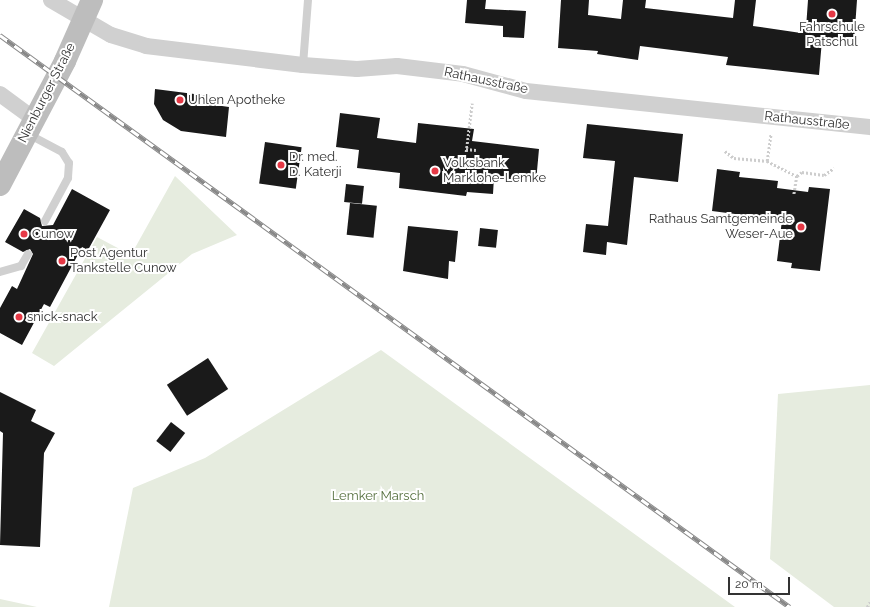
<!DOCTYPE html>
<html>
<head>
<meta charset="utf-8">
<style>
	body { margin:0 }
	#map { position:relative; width:870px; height:607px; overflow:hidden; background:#fff; font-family:Raleway,sans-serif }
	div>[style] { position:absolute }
	.green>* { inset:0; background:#e6ecdf }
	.building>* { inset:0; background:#1a1a1a; transform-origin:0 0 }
	.path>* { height:2.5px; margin-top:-1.25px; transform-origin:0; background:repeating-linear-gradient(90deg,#cdcdcd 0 2px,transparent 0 4px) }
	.lane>* { height:8px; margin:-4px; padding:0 4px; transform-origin:4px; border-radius:4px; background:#d0d0d0 }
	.street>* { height:16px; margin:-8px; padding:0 8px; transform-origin:8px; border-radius:8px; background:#d0d0d0 }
	.secondary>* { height:22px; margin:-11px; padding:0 11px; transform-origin:11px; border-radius:11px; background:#bdbdbd }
	.rail>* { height:4.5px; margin-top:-2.25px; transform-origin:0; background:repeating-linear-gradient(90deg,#fff 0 9px,#888 0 18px); box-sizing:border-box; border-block:1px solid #888 }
	.dots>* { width:11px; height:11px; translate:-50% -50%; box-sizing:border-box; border:2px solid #fff; border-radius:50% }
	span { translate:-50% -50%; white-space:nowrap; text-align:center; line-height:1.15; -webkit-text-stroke:4px #fff; paint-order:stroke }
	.poi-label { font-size:13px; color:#333 }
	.left { translate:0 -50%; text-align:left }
	.right { translate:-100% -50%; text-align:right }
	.street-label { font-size:13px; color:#333 }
	.park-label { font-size:13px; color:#56703f }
	.scale { position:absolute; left:728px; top:577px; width:62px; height:18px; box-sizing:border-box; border:2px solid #333; border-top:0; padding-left:5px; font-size:12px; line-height:14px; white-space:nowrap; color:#333; -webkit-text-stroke:3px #fff; paint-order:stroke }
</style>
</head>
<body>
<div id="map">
	<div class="green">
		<div style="clip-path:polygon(175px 176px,237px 235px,192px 254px,54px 366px,32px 353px,97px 237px,131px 255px)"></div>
		<div style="clip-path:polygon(381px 350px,399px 363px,735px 607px,109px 607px,133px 488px,205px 458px)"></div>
		<div style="clip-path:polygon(870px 385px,870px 607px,834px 607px,770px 559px,778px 394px)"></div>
		<div style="clip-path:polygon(0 599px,37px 607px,0 607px)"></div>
	</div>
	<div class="building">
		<div style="clip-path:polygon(467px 0,486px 0,485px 9px,526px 11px,524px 38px,503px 37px,503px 26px,465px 23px)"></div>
		<div style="clip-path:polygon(561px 0,589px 0,588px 15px,621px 19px,623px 0,646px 0,645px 8px,733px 18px,735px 0,756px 0,753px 26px,801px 33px,801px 27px,806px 28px,808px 0,857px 0,854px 42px,822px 40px,819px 75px,726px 65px,728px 57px,640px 46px,638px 60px,597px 54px,598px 51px,558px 48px)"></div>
		<div style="clip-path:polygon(155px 89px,210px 96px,210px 100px,222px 102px,222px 106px,229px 107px,226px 137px,181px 131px,163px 120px,154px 104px)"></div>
		<div style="clip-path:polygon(340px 113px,380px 118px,377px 138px,416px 143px,418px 123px,474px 129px,472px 141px,539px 149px,536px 182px,494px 177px,493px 194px,467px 192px,466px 196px,399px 188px,400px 173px,357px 168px,359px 150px,336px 147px)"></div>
		<div style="clip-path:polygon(587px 124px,683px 134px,678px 182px,634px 177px,627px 245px,607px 242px,606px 255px,583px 252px,586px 224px,608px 226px,615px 161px,583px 158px)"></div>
		<div style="left:265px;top:142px;width:37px;height:42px;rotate:8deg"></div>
		<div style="clip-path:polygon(717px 169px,740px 172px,739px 177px,778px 181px,777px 188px,808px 192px,809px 187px,830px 189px,820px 271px,791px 268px,792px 263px,777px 261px,782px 220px,712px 211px)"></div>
		<div style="left:346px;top:184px;width:18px;height:18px;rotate:6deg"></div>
		<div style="clip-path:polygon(72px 189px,110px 210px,88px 250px,82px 247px,50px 307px,44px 304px,22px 345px,0 333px,0 308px,12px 286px,17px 289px,33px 254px,30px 249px,23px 252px,5px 242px,24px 209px,40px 218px,42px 226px,53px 225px)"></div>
		<div style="left:350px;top:203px;width:27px;height:32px;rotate:6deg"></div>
		<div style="clip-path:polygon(408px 226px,458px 231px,455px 262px,449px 261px,448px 279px,403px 271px)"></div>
		<div style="left:480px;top:228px;width:18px;height:18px;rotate:6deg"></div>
		<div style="left:208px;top:358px;width:37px;height:49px;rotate:57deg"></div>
		<div style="clip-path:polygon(0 392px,36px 410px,31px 421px,55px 433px,44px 453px,40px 547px,0 545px,3px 433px,0 431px)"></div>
		<div style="left:171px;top:422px;width:18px;height:24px;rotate:38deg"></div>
	</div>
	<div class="path">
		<div style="left:466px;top:149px;width:10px;rotate:6deg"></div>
		<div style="left:725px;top:151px;width:11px;rotate:38deg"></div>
		<div style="left:734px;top:158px;width:33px;rotate:5deg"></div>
		<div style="left:767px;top:161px;width:34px;rotate:27deg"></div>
		<div style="left:797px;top:176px;width:19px;rotate:99deg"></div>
		<div style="left:466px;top:152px;width:49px;rotate:-83deg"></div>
		<div style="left:767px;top:161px;width:27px;rotate:-82deg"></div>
		<div style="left:797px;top:176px;width:6px;rotate:-39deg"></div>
		<div style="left:802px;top:172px;width:22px;rotate:8deg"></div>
		<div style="left:824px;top:175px;width:12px;rotate:-35deg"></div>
		<div style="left:867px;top:607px;width:6px;rotate:-59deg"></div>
	</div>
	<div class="lane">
		<div style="left:303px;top:65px;width:65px;rotate:-85.6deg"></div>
		<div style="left:28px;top:134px;width:38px;rotate:28deg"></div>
		<div style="left:62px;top:152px;width:13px;rotate:58deg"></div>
		<div style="left:69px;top:163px;width:15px;rotate:94deg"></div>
		<div style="left:68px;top:178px;width:49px;rotate:118.1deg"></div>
		<div style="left:0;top:272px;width:22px;rotate:-16deg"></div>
		<div style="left:21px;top:266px;width:14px;rotate:-60deg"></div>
	</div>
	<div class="street">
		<div style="left:51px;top:0;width:69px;rotate:30.3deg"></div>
		<div style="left:111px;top:35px;width:37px;rotate:17deg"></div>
		<div style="left:146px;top:46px;width:158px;rotate:6.9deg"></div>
		<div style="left:303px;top:65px;width:54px;rotate:4.2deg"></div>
		<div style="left:357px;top:69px;width:40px;rotate:-4.3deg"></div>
		<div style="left:397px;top:66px;width:66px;rotate:6.9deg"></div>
		<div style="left:463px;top:74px;width:65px;rotate:15.1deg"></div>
		<div style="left:526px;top:91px;width:346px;rotate:6deg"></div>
		<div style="left:0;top:94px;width:42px;rotate:36.3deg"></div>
	</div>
	<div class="secondary">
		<div style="left:0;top:185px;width:140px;rotate:-62.3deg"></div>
		<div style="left:65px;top:61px;width:67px;rotate:-66.1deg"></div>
	</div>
	<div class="rail">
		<div style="left:0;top:35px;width:975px;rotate:35.91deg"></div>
	</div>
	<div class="dots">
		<div style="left:832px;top:14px;background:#e63946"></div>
		<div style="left:180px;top:100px;background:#e63946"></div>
		<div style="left:281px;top:165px;background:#e63946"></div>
		<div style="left:435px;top:171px;background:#e63946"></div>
		<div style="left:801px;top:227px;background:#e63946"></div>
		<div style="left:24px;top:234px;background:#e63946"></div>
		<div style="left:62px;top:261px;background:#e63946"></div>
		<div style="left:19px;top:317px;background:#e63946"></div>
	</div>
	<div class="poi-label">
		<span style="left:832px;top:35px">Fahrschule<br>Patschul</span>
		<span class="left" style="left:188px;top:100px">Uhlen Apotheke</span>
		<span class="left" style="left:289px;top:165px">Dr. med.<br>D. Katerji</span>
		<span class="left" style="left:443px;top:171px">Volksbank<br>Marklohe-Lemke</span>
		<span class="right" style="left:793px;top:227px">Rathaus Samtgemeinde<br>Weser-Aue</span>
		<span class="left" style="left:32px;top:234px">Cunow</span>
		<span class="left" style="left:70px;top:261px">Post Agentur<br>Tankstelle Cunow</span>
		<span class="left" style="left:27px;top:317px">snick-snack</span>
	</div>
	<div class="street-label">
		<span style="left:486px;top:81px;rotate:12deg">Rathausstraße</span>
		<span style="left:47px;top:93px;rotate:-63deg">Nienburger Straße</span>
		<span style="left:807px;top:121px;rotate:6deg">Rathausstraße</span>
	</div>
	<div class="park-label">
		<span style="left:378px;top:496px">Lemker Marsch</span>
	</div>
	<div class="scale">20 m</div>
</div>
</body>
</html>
